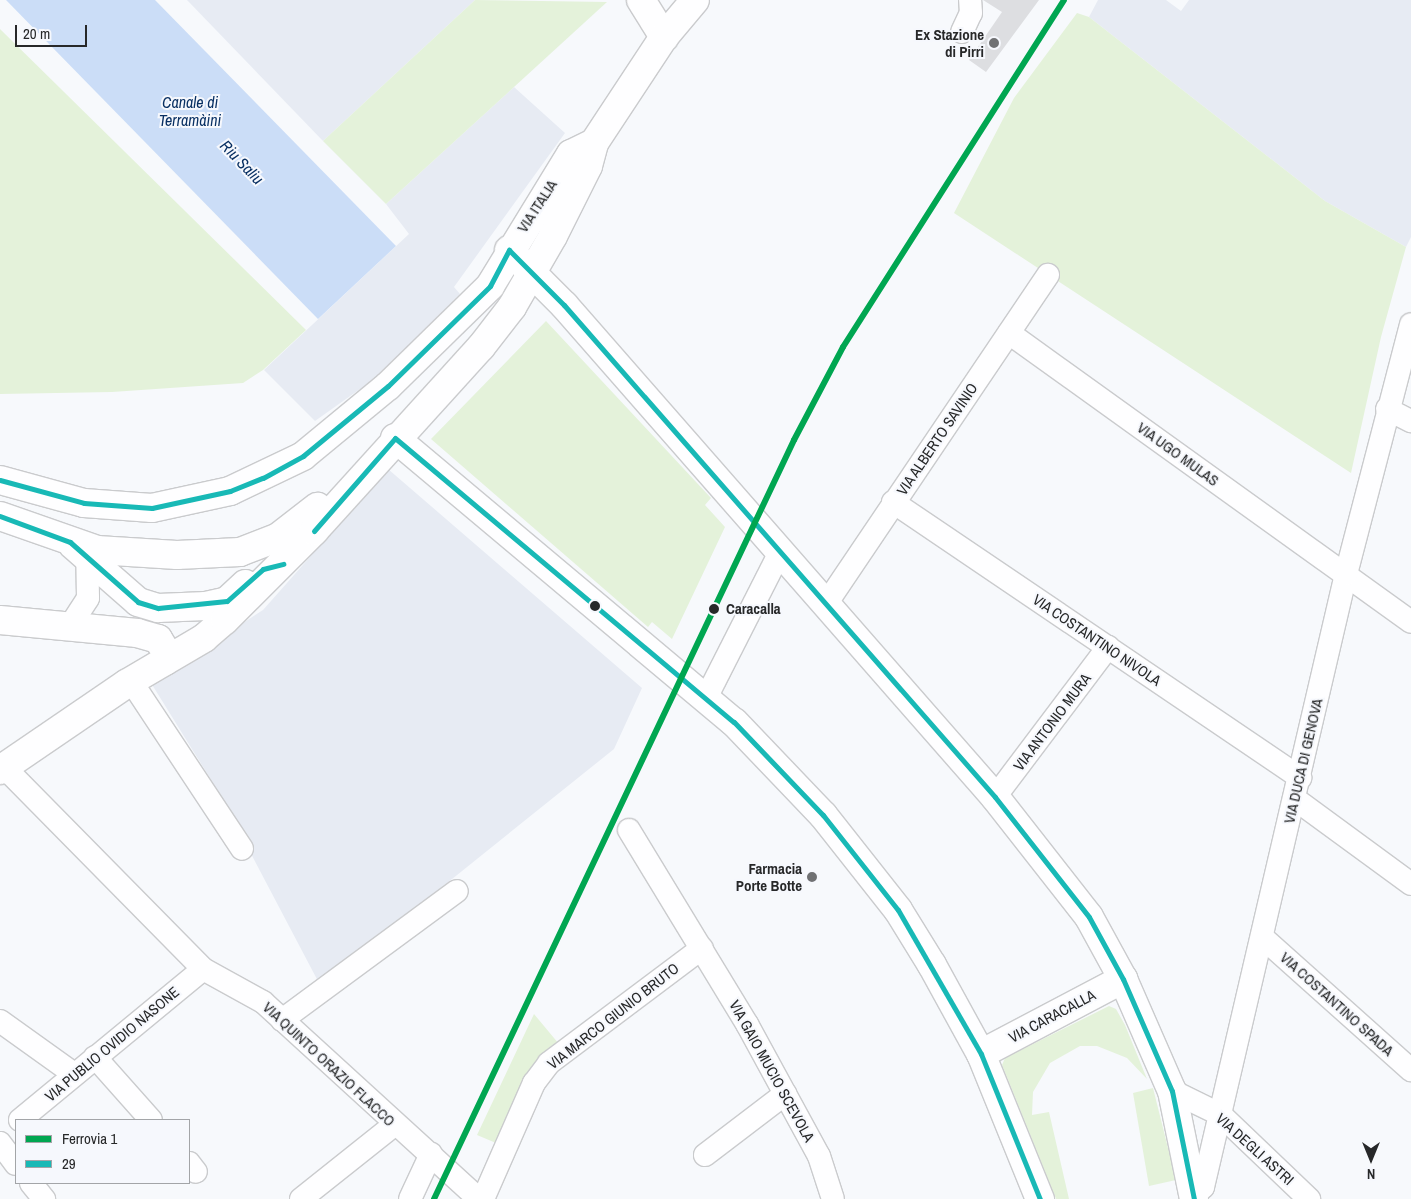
<!DOCTYPE html>
<html>
<head>
<meta charset="utf-8">
<style>
	body { margin:0 }
	#map { position:relative; width:1411px; height:1199px; overflow:hidden; background:#f7f9fc; font-family:"Archivo Narrow",sans-serif }
	div>[style] { position:absolute }
	.built>* { inset:0; background:#e7ebf3 }
	.green>* { inset:0; background:#e4f2da }
	.water>* { inset:0; background:#cbddf7 }
	.building>* { inset:0; background:#dddee1 }
	.roads { filter:drop-shadow(1px 0 #cacbcd) drop-shadow(-1px 0 #cacbcd) drop-shadow(0 1px #cacbcd) drop-shadow(0 -1px #cacbcd) }
	.street>* { height:22px; margin:-11px; padding:0 11px; transform-origin:11px; border-radius:11px; background:#fefeff }
	.secondary>* { height:28px; margin:-14px; padding:0 14px; transform-origin:14px; border-radius:14px; background:#fefeff }
	.bus-1>* { height:5px; margin:-2.5px; padding:0 2.5px; transform-origin:2.5px; border-radius:2.5px; background:#18b9b6 }
	.rail-1>* { height:6px; margin:-3px; padding:0 3px; transform-origin:3px; border-radius:3px; background:#00a651 }
	.dots>* { width:14px; height:14px; translate:-50% -50%; box-sizing:border-box; border:2px solid #f6f8fd; border-radius:50% }
	span { translate:-50% -50%; white-space:nowrap; text-align:center; line-height:1.15; -webkit-text-stroke:4px #f6f8fd; paint-order:stroke }
	.poi-label { font-size:15px; color:#272829; font-weight:700 }
	.right { translate:-100% -50%; text-align:right }
	.street-label { font-size:15px; color:#272829 }
	.stop-label { font-size:15px; color:#272829; font-weight:700 }
	.left { translate:0 -50%; text-align:left }
	.water-label { font-size:16px; color:#093063; font-style:italic }
	.legend { position:absolute; left:15px; top:1119px; width:175px; height:65px; box-sizing:border-box; background:#f6f8fd; border:1px solid #a3a5a8; margin:0; padding:6px 9px; list-style:none; font-size:15px; color:#272829 }
	.legend li { display:flex; align-items:center; gap:10px; height:25px }
	.legend b { width:25px; border:1px solid #a3a5a8 }
	.north { position:absolute; left:1346px; top:1134px; width:50px; height:50px; -webkit-text-stroke:4px #f6f8fd; paint-order:stroke; rotate:180deg; font-size:14px; font-weight:700; line-height:20px; text-align:center; color:#272829 }
	.north::after { content:''; display:block; margin:auto; width:18px; height:22px; background:#272829; clip-path:polygon(50% 0,100% 100%,50% 72%,0 100%) }
	.scale { position:absolute; left:15px; top:25px; width:72px; height:22px; box-sizing:border-box; border:2px solid #272829; border-top:0; padding-left:6px; font-size:15px; line-height:18px; white-space:nowrap; color:#272829; -webkit-text-stroke:4px #f6f8fd; paint-order:stroke }
</style>
</head>
<body>
<div id="map">
	<div class="built">
		<div style="clip-path:polygon(187px 0,475px 0,323px 141px)"></div>
		<div style="clip-path:polygon(1098px 0,1166px 0,1181px 11px,1189px 0,1411px 0,1411px 237px,1406px 247px,1325px 201px,1089px 17px)"></div>
		<div style="clip-path:polygon(514px 87px,565px 133px,454px 287px,460px 294px,366px 392px,360px 389px,315px 421px,264px 370px,409px 234px,386px 204px)"></div>
		<div style="clip-path:polygon(388px 469px,642px 688px,614px 749px,320px 985px,218px 791px,151px 683px,263px 610px)"></div>
	</div>
	<div class="green">
		<div style="clip-path:polygon(475px 0,607px 2px,386px 204px,323px 141px)"></div>
		<div style="clip-path:polygon(1077px 13px,1089px 17px,1325px 201px,1406px 247px,1381px 337px,1351px 473px,954px 213px,1014px 98px)"></div>
		<div style="clip-path:polygon(0 29px,306px 330px,263px 370px,243px 383px,112px 392px,0 394px)"></div>
		<div style="clip-path:polygon(546px 321px,711px 498px,705px 505px,725px 527px,672px 639px,652px 622px,648px 627px,431px 439px)"></div>
		<div style="clip-path:polygon(1109px 1006px,1116px 1009px,1125px 1025px,1147px 1079px,1127px 1058px,1097px 1046px,1080px 1046px,1050px 1063px,1033px 1092px,1032px 1115px,1049px 1112px,1069px 1199px,1056px 1199px,1002px 1065px,1005px 1058px)"></div>
		<div style="clip-path:polygon(534px 1014px,559px 1044px,527px 1073px,496px 1143px,477px 1135px)"></div>
		<div style="clip-path:polygon(1153px 1088px,1176px 1180px,1149px 1186px,1133px 1093px)"></div>
	</div>
	<div class="water">
		<div style="clip-path:polygon(6px 0,155px 0,396px 246px,318px 319px)"></div>
	</div>
	<div class="building">
		<div style="clip-path:polygon(983px 0,1039px 0,986px 72px,969px 60px,1002px 12px)"></div>
	</div>
	<div class="roads">
		<div class="street">
			<div style="left:962px;top:32px;width:21px;rotate:-65deg"></div>
			<div style="left:971px;top:13px;width:13px;rotate:-94deg"></div>
			<div style="left:1009px;top:333px;width:495px;rotate:35.7deg"></div>
			<div style="left:1387px;top:409px;width:27px;rotate:27deg"></div>
			<div style="left:893px;top:502px;width:492px;rotate:34.1deg"></div>
			<div style="left:826px;top:604px;width:397px;rotate:-56deg"></div>
			<div style="left:70px;top:626px;width:33px;rotate:-57deg"></div>
			<div style="left:88px;top:598px;width:39px;rotate:-91deg"></div>
			<div style="left:131px;top:681px;width:201px;rotate:56.5deg"></div>
			<div style="left:706px;top:698px;width:164px;rotate:-63.1deg"></div>
			<div style="left:4px;top:767px;width:284px;rotate:45.4deg"></div>
			<div style="left:203px;top:969px;width:68px;rotate:28.8deg"></div>
			<div style="left:263px;top:1002px;width:292px;rotate:42.4deg"></div>
			<div style="left:995px;top:797px;width:188px;rotate:-53deg"></div>
			<div style="left:1295px;top:799px;width:144px;rotate:36.2deg"></div>
			<div style="left:629px;top:830px;width:227px;rotate:58.7deg"></div>
			<div style="left:747px;top:1024px;width:150px;rotate:61.4deg"></div>
			<div style="left:819px;top:1156px;width:45px;rotate:72deg"></div>
			<div style="left:1262px;top:937px;width:200px;rotate:41.8deg"></div>
			<div style="left:282px;top:1020px;width:217px;rotate:-36.4deg"></div>
			<div style="left:0;top:1021px;width:91px;rotate:35.6deg"></div>
			<div style="left:95px;top:1057px;width:84px;rotate:48.4deg"></div>
			<div style="left:1172px;top:1091px;width:55px;rotate:26.1deg"></div>
			<div style="left:1221px;top:1115px;width:122px;rotate:43.7deg"></div>
			<div style="left:20px;top:1120px;width:237px;rotate:-39.5deg"></div>
			<div style="left:0;top:1143px;width:26px;rotate:53deg"></div>
			<div style="left:705px;top:1155px;width:101px;rotate:-37.3deg"></div>
			<div style="left:189px;top:1163px;width:11px;rotate:52deg"></div>
			<div style="left:31px;top:1183px;width:21px;rotate:51deg"></div>
			<div style="left:1194px;top:1195px;width:12px;rotate:-42deg"></div>
			<div style="left:1203px;top:1187px;width:629px;rotate:-76.87deg"></div>
			<div style="left:1346px;top:574px;width:258px;rotate:-75.4deg"></div>
			<div style="left:301px;top:1199px;width:119px;rotate:-38.5deg"></div>
			<div style="left:410px;top:1199px;width:50px;rotate:-65deg"></div>
			<div style="left:483px;top:1199px;width:127px;rotate:-66.3deg"></div>
			<div style="left:534px;top:1083px;width:25px;rotate:-53deg"></div>
			<div style="left:549px;top:1063px;width:191px;rotate:-36.9deg"></div>
		</div>
		<div class="secondary">
			<div style="left:641px;top:0;width:44px;rotate:58.1deg"></div>
			<div style="left:509px;top:250px;width:78px;rotate:45deg"></div>
			<div style="left:564px;top:305px;width:654px;rotate:48.78deg"></div>
			<div style="left:995px;top:797px;width:152px;rotate:51.9deg"></div>
			<div style="left:1089px;top:917px;width:71px;rotate:61.3deg"></div>
			<div style="left:1123px;top:979px;width:122px;rotate:66.4deg"></div>
			<div style="left:1172px;top:1091px;width:110px;rotate:78.5deg"></div>
			<div style="left:395px;top:438px;width:442px;rotate:40deg"></div>
			<div style="left:734px;top:722px;width:129px;rotate:46.3deg"></div>
			<div style="left:823px;top:815px;width:121px;rotate:51.7deg"></div>
			<div style="left:898px;top:910px;width:65px;rotate:58.3deg"></div>
			<div style="left:932px;top:965px;width:102px;rotate:61.2deg"></div>
			<div style="left:981px;top:1054px;width:157px;rotate:67.9deg"></div>
			<div style="left:0;top:480px;width:87px;rotate:15.3deg"></div>
			<div style="left:84px;top:503px;width:68px;rotate:4.2deg"></div>
			<div style="left:152px;top:508px;width:80px;rotate:-12.3deg"></div>
			<div style="left:230px;top:491px;width:81px;rotate:-25.6deg"></div>
			<div style="left:303px;top:456px;width:110px;rotate:-39.5deg"></div>
			<div style="left:388px;top:386px;width:143px;rotate:-44.4deg"></div>
			<div style="left:490px;top:286px;width:155px;rotate:-58.5deg"></div>
			<div style="left:571px;top:154px;width:25px;rotate:-26deg"></div>
			<div style="left:0;top:516px;width:103px;rotate:19.3deg"></div>
			<div style="left:97px;top:550px;width:80px;rotate:3.6deg"></div>
			<div style="left:177px;top:555px;width:63px;rotate:-2.7deg"></div>
			<div style="left:240px;top:552px;width:40px;rotate:-21deg"></div>
			<div style="left:277px;top:538px;width:51px;rotate:-37.8deg"></div>
			<div style="left:73px;top:545px;width:86px;rotate:41.2deg"></div>
			<div style="left:138px;top:602px;width:21px;rotate:17deg"></div>
			<div style="left:158px;top:608px;width:48px;rotate:-2.4deg"></div>
			<div style="left:206px;top:606px;width:22px;rotate:-13deg"></div>
			<div style="left:227px;top:601px;width:25px;rotate:-43deg"></div>
			<div style="left:0;top:620px;width:138px;rotate:5.4deg"></div>
			<div style="left:137px;top:633px;width:22px;rotate:16deg"></div>
			<div style="left:158px;top:639px;width:13px;rotate:58deg"></div>
			<div style="left:165px;top:650px;width:11px;rotate:90deg"></div>
			<div style="left:0;top:770px;width:153px;rotate:-34.3deg"></div>
			<div style="left:126px;top:684px;width:91px;rotate:-30.5deg"></div>
			<div style="left:204px;top:638px;width:28px;rotate:-41deg"></div>
			<div style="left:225px;top:620px;width:126px;rotate:-45deg"></div>
			<div style="left:314px;top:531px;width:248px;rotate:-47.8deg"></div>
			<div style="left:481px;top:347px;width:51px;rotate:-52.2deg"></div>
			<div style="left:512px;top:307px;width:82px;rotate:-60deg"></div>
			<div style="left:553px;top:236px;width:78px;rotate:-63.4deg"></div>
			<div style="left:588px;top:166px;width:24px;rotate:-75deg"></div>
			<div style="left:594px;top:143px;width:127px;rotate:-56.6deg"></div>
			<div style="left:664px;top:37px;width:48px;rotate:-50deg"></div>
			<div style="left:981px;top:1054px;width:161px;rotate:-27.8deg"></div>
		</div>
	</div>
	<div class="bus-1">
		<div style="left:0;top:480px;width:87px;rotate:15.3deg"></div>
		<div style="left:84px;top:503px;width:68px;rotate:4.2deg"></div>
		<div style="left:152px;top:508px;width:80px;rotate:-12.3deg"></div>
		<div style="left:230px;top:491px;width:35px;rotate:-22deg"></div>
		<div style="left:263px;top:478px;width:46px;rotate:-28.8deg"></div>
		<div style="left:303px;top:456px;width:110px;rotate:-39.5deg"></div>
		<div style="left:388px;top:386px;width:143px;rotate:-44.4deg"></div>
		<div style="left:490px;top:286px;width:41px;rotate:-62.2deg"></div>
		<div style="left:509px;top:250px;width:78px;rotate:45deg"></div>
		<div style="left:564px;top:305px;width:654px;rotate:48.78deg"></div>
		<div style="left:995px;top:797px;width:152px;rotate:51.9deg"></div>
		<div style="left:1089px;top:917px;width:71px;rotate:61.3deg"></div>
		<div style="left:1123px;top:979px;width:122px;rotate:66.4deg"></div>
		<div style="left:1172px;top:1091px;width:110px;rotate:78.5deg"></div>
		<div style="left:0;top:516px;width:75px;rotate:20.4deg"></div>
		<div style="left:70px;top:542px;width:91px;rotate:41.4deg"></div>
		<div style="left:138px;top:602px;width:21px;rotate:17deg"></div>
		<div style="left:158px;top:608px;width:69px;rotate:-5.8deg"></div>
		<div style="left:227px;top:601px;width:48px;rotate:-41.6deg"></div>
		<div style="left:263px;top:569px;width:21px;rotate:-14deg"></div>
		<div style="left:314px;top:531px;width:123px;rotate:-48.9deg"></div>
		<div style="left:395px;top:438px;width:442px;rotate:40deg"></div>
		<div style="left:734px;top:722px;width:129px;rotate:46.3deg"></div>
		<div style="left:823px;top:815px;width:121px;rotate:51.7deg"></div>
		<div style="left:898px;top:910px;width:166px;rotate:60deg"></div>
		<div style="left:981px;top:1054px;width:157px;rotate:67.9deg"></div>
	</div>
	<div class="rail-1">
		<div style="left:434px;top:1199px;width:840px;rotate:-64.62deg"></div>
		<div style="left:794px;top:440px;width:105px;rotate:-62.2deg"></div>
		<div style="left:843px;top:347px;width:411px;rotate:-57.5deg"></div>
	</div>
	<div class="dots">
		<div style="left:994px;top:43px;background:#707173"></div>
		<div style="left:595px;top:606px;background:#272829"></div>
		<div style="left:714px;top:609px;background:#272829"></div>
		<div style="left:812px;top:877px;background:#707173"></div>
	</div>
	<div class="poi-label">
		<span class="right" style="left:984px;top:43px">Ex Stazione<br>di Pirri</span>
		<span class="right" style="left:802px;top:877px">Farmacia<br>Porte Botte</span>
	</div>
	<div class="street-label">
		<span style="left:537px;top:206px;rotate:-57deg">VIA ITALIA</span>
		<span style="left:937px;top:439px;rotate:-56deg">VIA ALBERTO SAVINIO</span>
		<span style="left:1178px;top:454px;rotate:36deg">VIA UGO MULAS</span>
		<span style="left:1097px;top:640px;rotate:34deg">VIA COSTANTINO NIVOLA</span>
		<span style="left:1052px;top:722px;rotate:-53deg">VIA ANTONIO MURA</span>
		<span style="left:1303px;top:761px;rotate:-77deg">VIA DUCA DI GENOVA</span>
		<span style="left:1337px;top:1004px;rotate:42deg">VIA COSTANTINO SPADA</span>
		<span style="left:613px;top:1016px;rotate:-38deg">VIA MARCO GIUNIO BRUTO</span>
		<span style="left:1052px;top:1016px;rotate:-28deg">VIA CARACALLA</span>
		<span style="left:112px;top:1044px;rotate:-40deg">VIA PUBLIO OVIDIO NASONE</span>
		<span style="left:329px;top:1064px;rotate:43deg">VIA QUINTO ORAZIO FLACCO</span>
		<span style="left:772px;top:1071px;rotate:61deg">VIA GAIO MUCIO SCEVOLA</span>
		<span style="left:1255px;top:1149px;rotate:42deg">VIA DEGLI ASTRI</span>
	</div>
	<div class="stop-label">
		<span class="left" style="left:726px;top:609px">Caracalla</span>
	</div>
	<div class="water-label">
		<span style="left:190px;top:111px">Canale di<br>Terramàini</span>
		<span style="left:242px;top:162px;rotate:46deg">Riu Saliu</span>
	</div>
	<ul class="legend">
	<li><b style="height:6px;background:#00a651"></b>Ferrovia 1</li>
	<li><b style="height:6px;background:#18b9b6"></b>29</li>
	</ul>
	<div class="north">N</div>
	<div class="scale">20 m</div>
</div>
</body>
</html>
